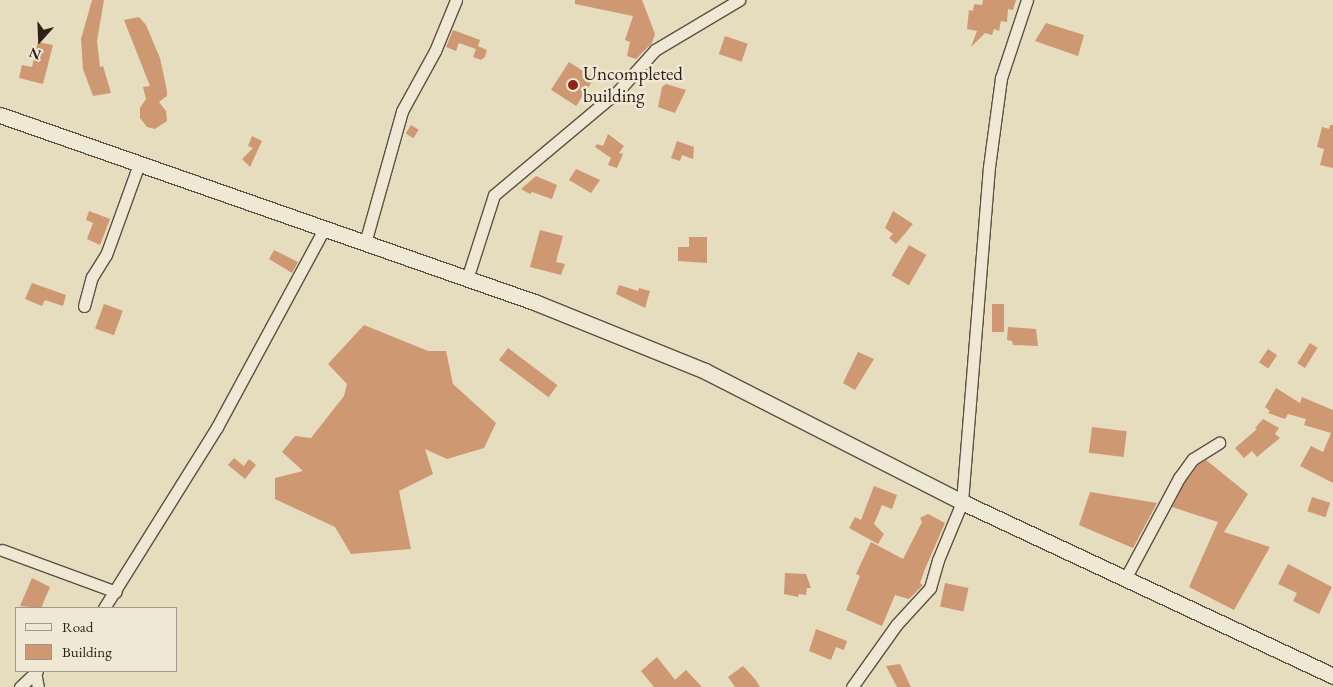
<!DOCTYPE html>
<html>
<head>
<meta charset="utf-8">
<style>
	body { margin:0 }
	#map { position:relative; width:1333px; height:687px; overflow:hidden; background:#e6dcbe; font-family:"EB Garamond",serif }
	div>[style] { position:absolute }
	.building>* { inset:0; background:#ce9872; transform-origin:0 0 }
	.roads { filter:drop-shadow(1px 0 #5d5042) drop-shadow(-1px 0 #5d5042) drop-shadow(0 1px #5d5042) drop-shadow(0 -1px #5d5042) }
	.minor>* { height:11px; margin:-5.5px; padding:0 5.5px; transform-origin:5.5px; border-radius:5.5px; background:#efe8d5 }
	.secondary>* { height:15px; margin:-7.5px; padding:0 7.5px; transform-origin:7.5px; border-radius:7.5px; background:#efe8d5 }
	.dots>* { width:14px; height:14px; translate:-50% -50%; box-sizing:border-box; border:2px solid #efe8d5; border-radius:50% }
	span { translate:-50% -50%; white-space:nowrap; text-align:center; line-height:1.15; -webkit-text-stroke:5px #efe8d5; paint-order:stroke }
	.poi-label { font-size:19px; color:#2f2118 }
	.left { translate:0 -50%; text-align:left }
	.legend { position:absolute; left:15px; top:607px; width:162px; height:65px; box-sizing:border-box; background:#efe8d5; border:1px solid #a29889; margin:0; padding:6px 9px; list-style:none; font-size:15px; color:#2f2118 }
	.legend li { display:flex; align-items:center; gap:10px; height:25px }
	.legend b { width:25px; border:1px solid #a29889 }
	.north { position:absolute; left:15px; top:15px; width:50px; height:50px; -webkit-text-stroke:4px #efe8d5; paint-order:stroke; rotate:200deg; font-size:14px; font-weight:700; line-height:20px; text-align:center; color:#2f2118 }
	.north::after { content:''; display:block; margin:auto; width:18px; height:22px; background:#2f2118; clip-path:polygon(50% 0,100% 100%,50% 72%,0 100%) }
</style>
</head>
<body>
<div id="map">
	<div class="building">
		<div style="clip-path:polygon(92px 0,104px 0,97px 41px,100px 67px,103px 66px,111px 93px,93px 96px,83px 69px,81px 39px)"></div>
		<div style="clip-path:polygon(575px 0,642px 0,655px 34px,652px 43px,636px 59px,627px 56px,630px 42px,625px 40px,633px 16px,575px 4px)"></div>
		<div style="clip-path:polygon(983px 0,1016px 0,1013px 10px,1008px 9px,1007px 22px,1001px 21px,999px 31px,994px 29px,992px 35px,985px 33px,971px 47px,977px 31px,967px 29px,969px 10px,973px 11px,974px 4px,982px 5px)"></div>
		<div style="clip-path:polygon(139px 17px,146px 25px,160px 58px,167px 91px,167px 96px,159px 102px,166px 111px,167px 121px,155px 129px,147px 127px,140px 118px,140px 108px,146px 99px,143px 87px,150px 86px,124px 20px)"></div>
		<div style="clip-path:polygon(1046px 23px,1084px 35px,1078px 56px,1035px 41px)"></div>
		<div style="clip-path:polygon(453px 30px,480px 40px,478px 46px,487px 50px,485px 57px,481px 60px,473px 57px,476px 49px,459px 43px,456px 51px,446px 47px)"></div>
		<div style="left:725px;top:36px;width:24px;height:19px;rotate:19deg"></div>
		<div style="clip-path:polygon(38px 42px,53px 45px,43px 84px,19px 78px,22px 65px,32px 67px)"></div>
		<div style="left:569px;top:62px;width:30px;height:33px;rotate:33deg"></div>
		<div style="clip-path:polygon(666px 84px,686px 90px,675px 113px,658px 107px,662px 87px)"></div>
		<div style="left:411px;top:125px;width:9px;height:10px;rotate:32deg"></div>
		<div style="clip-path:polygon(1330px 125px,1333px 125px,1333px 168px,1320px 165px,1324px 149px,1317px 147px,1322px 127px,1329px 129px)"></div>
		<div style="clip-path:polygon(608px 134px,624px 146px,619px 153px,623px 154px,617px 168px,608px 165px,611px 158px,595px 147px,597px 144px,603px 146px)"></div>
		<div style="clip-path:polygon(252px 136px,262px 141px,250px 167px,242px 159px,253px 148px,248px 146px)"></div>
		<div style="clip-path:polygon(677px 141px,694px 147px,693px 159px,682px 155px,680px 161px,671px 158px)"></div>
		<div style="clip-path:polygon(576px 169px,600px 180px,591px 193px,569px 180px)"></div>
		<div style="clip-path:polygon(536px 176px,557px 185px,552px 199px,532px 192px,530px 194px,521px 189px)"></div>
		<div style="clip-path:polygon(89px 211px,110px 219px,100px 245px,87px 239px,93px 223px,86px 220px)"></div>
		<div style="clip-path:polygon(893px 211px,913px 224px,896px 244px,889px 238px,893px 234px,885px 228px)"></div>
		<div style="clip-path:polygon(540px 230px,563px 236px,556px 262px,565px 264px,561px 275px,530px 267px)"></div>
		<div style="clip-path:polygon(689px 237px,707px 237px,707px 263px,678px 261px,678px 247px,689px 247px)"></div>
		<div style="left:909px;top:245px;width:20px;height:35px;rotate:30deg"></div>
		<div style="clip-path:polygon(274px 250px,298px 262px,292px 273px,269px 259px)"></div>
		<div style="clip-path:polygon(32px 283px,66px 295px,63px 306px,45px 300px,42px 306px,25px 299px)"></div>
		<div style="clip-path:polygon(619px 285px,638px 291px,639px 288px,650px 291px,645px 308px,616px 294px)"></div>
		<div style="left:104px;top:304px;width:20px;height:26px;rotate:20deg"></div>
		<div style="left:992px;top:304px;width:12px;height:28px"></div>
		<div style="clip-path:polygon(364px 325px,428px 351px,446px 351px,453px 384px,496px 423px,484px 448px,447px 459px,425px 449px,433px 474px,399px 491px,411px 549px,351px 554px,335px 527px,275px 499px,275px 478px,303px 471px,282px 452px,295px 436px,311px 438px,344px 396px,347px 384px,328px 364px)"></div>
		<div style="clip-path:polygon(1008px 327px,1036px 329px,1038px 346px,1013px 345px,1012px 341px,1007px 340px)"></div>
		<div style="left:1310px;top:343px;width:9px;height:24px;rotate:32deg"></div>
		<div style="left:508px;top:348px;width:62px;height:15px;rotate:37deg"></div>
		<div style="left:1268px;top:349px;width:11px;height:16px;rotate:34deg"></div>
		<div style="clip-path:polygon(858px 352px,874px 359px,855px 390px,843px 383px)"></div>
		<div style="clip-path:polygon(1276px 388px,1300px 403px,1302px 397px,1333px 410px,1333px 483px,1300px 466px,1311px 446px,1323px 452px,1331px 433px,1304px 425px,1306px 419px,1288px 414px,1285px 419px,1268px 413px,1270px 411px,1265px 407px)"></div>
		<div style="clip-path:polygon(1263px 419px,1279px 428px,1275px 434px,1280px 438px,1257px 457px,1252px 451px,1244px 458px,1235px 448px,1257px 429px,1255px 428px)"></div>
		<div style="left:1092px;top:427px;width:35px;height:26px;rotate:7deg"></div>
		<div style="clip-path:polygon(234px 458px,244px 466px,249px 459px,256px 465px,245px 479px,228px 465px)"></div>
		<div style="clip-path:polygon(1206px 460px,1248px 494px,1224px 532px,1270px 547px,1234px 610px,1189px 587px,1218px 522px,1172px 507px,1185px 482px,1198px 465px)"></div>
		<div style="clip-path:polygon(874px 486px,897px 495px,892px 509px,882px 505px,874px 524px,884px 534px,878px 544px,849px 528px,855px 517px,861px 520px)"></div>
		<div style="clip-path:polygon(1090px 492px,1157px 503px,1133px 548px,1079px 525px)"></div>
		<div style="left:1312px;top:497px;width:19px;height:15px;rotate:18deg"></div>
		<div style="clip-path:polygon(928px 514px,945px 523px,925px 569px,920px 583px,923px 585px,909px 599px,895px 595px,882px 626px,846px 610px,860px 576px,856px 574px,871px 542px,903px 559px,922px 522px,920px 518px)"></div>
		<div style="clip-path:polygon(1288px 564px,1332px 587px,1319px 614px,1293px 601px,1297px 593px,1278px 584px)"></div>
		<div style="clip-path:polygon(785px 573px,806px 574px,811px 588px,807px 588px,806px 595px,799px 594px,798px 597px,784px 594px)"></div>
		<div style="clip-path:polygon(32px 578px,50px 587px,41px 608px,20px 606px)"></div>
		<div style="left:945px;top:583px;width:24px;height:24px;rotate:12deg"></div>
		<div style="clip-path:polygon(816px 629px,847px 641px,844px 650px,836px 647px,831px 660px,809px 651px)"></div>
		<div style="clip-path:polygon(657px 657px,675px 680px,686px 670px,702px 687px,654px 687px,641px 671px)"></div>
		<div style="clip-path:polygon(900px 664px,911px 687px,897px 687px,886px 666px)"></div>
		<div style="clip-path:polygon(743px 666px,755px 679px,760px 687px,735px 687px,728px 677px)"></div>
	</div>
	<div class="roads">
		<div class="minor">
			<div style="left:365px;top:243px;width:137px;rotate:-74.3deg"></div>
			<div style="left:402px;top:111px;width:68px;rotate:-61.2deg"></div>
			<div style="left:435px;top:51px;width:55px;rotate:-67.6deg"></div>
			<div style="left:467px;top:279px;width:88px;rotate:-72.2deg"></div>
			<div style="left:494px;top:195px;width:163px;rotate:-40deg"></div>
			<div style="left:619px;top:90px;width:54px;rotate:-48deg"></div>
			<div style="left:655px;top:50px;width:98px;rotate:-30.8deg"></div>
			<div style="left:84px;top:306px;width:30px;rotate:-75deg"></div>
			<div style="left:92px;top:277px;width:26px;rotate:-58deg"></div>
			<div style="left:106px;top:255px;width:97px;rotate:-70.1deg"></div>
			<div style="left:2px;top:550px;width:121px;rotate:20.2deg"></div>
			<div style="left:1125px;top:579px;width:115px;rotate:-61.9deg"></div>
			<div style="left:1179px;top:478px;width:24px;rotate:-54deg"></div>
			<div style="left:1193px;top:459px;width:31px;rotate:-32deg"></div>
			<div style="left:104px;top:608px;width:213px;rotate:-58deg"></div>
			<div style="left:217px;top:427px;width:225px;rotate:-61.6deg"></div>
			<div style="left:35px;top:672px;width:15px;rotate:79deg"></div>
			<div style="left:20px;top:687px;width:23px;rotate:-43deg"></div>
			<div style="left:852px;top:687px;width:77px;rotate:-54.5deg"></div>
			<div style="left:897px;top:624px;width:49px;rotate:-47.5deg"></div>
			<div style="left:930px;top:588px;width:29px;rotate:-74deg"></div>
			<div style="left:938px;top:560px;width:63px;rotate:-67.5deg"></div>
			<div style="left:962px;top:502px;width:336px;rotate:-85.4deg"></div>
			<div style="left:989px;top:167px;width:90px;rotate:-82.3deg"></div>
			<div style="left:1001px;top:78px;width:82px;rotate:-71.6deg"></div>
		</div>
		<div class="secondary">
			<div style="left:0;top:115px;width:569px;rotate:19.29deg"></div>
			<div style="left:537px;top:303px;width:181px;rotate:22deg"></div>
			<div style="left:705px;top:371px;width:288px;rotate:27deg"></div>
			<div style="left:962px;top:502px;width:410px;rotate:25.1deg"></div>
		</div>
	</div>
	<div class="dots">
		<div style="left:573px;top:85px;background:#8f2418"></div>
	</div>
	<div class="poi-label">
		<span class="left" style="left:583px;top:85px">Uncompleted<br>building</span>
	</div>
	<ul class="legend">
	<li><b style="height:6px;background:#efe8d5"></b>Road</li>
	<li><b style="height:14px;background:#ce9872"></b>Building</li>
	</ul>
	<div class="north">N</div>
</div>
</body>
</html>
